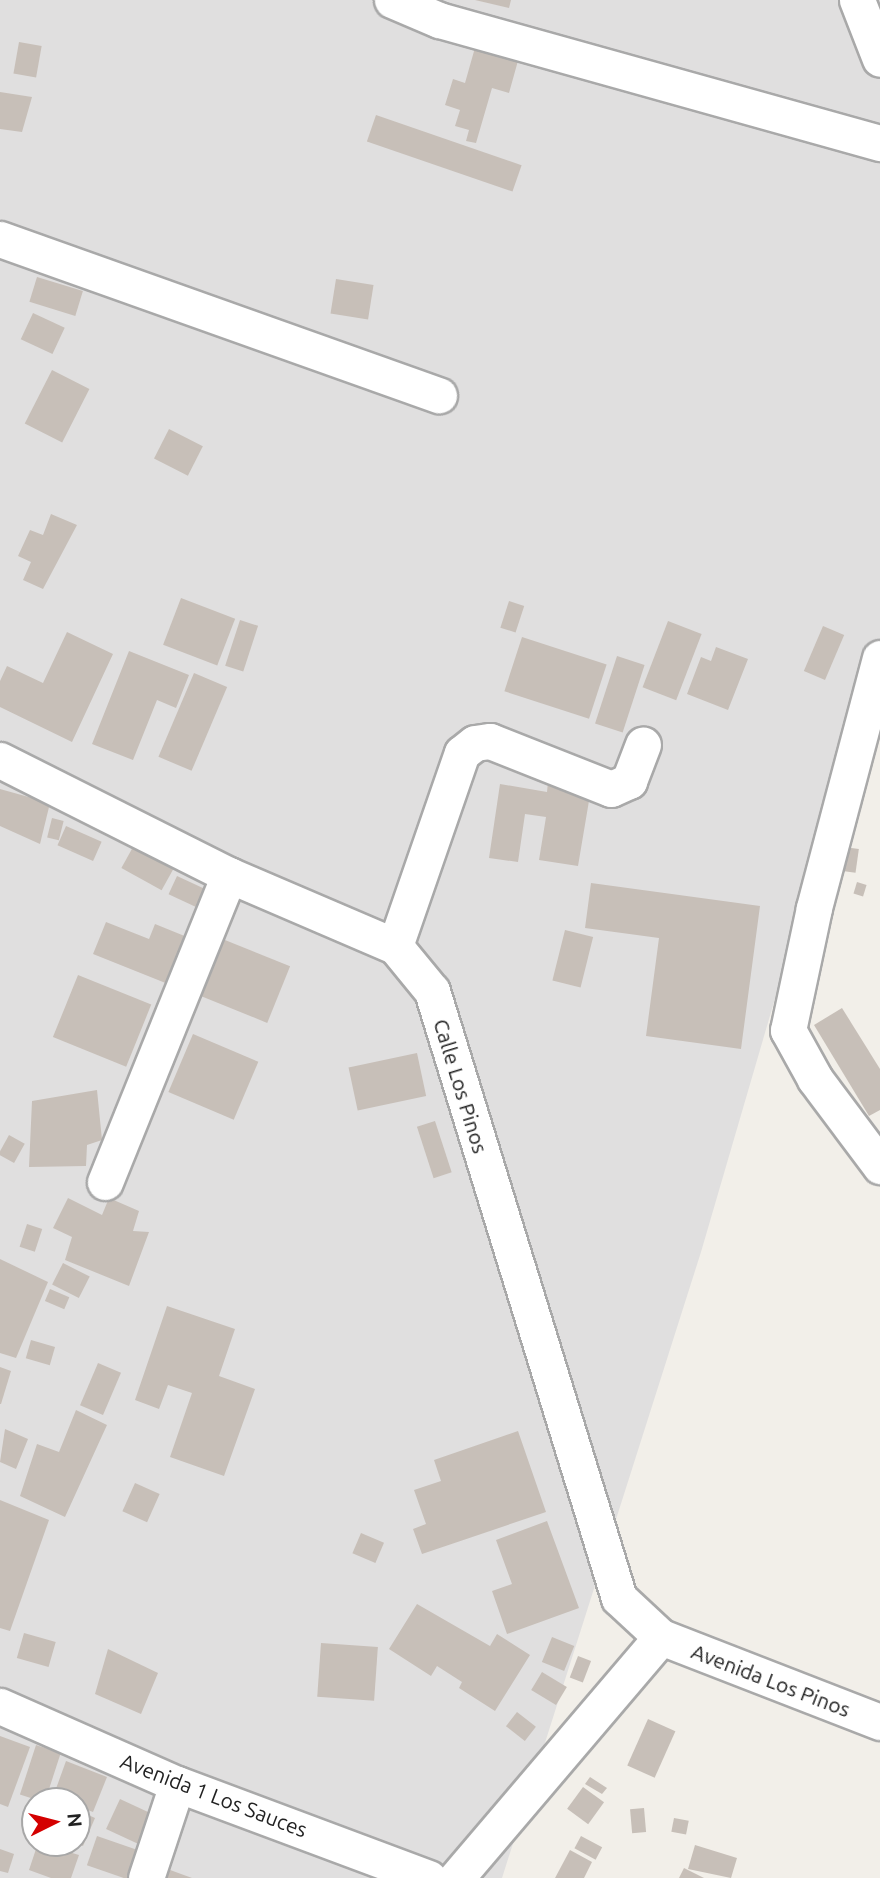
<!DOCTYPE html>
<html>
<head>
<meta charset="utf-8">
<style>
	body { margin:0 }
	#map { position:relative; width:880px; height:1878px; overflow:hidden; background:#f2efe9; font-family:Ubuntu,sans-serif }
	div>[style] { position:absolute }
	.residential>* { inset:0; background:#e0dfdf }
	.building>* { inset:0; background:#c7bfb8; transform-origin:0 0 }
	.roads { filter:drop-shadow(2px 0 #a9a9a9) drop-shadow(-2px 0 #a9a9a9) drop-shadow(0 2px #a9a9a9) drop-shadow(0 -2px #a9a9a9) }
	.minor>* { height:35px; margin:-17.5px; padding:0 17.5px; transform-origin:17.5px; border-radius:17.5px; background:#fff }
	span { translate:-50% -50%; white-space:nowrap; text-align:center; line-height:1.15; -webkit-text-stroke:6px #fff; paint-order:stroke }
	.street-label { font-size:21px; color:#222 }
	.north { position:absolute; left:21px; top:1787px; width:70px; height:70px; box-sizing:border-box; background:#fff; border:2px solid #a7a7a7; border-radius:50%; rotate:84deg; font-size:19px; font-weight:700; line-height:28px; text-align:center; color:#222 }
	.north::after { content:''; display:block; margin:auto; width:24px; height:32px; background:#d40000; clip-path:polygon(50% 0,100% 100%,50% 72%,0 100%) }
</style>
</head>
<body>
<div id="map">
	<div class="residential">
		<div style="clip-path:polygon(evenodd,0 0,880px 0,880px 639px,701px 1252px,502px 1878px,0 1878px,0 0,35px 1801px,77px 1801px,77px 1843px,35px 1843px,35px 1801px)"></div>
	</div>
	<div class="building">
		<div style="clip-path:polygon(475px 0,511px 0,509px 8px)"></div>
		<div style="clip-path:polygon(478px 37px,521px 50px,509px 93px,492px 88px,476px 143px,466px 141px,469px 130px,455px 126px,460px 110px,445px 105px,453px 79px,465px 83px)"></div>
		<div style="left:19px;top:42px;width:23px;height:32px;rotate:10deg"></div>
		<div style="clip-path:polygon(0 92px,32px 97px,22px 132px,0 129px)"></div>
		<div style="left:376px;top:115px;width:154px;height:28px;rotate:19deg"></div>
		<div style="left:37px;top:277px;width:48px;height:26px;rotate:17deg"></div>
		<div style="left:336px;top:279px;width:38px;height:35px;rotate:9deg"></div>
		<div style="left:33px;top:313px;width:35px;height:29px;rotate:25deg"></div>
		<div style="left:52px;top:370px;width:42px;height:60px;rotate:27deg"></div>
		<div style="left:169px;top:429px;width:38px;height:33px;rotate:27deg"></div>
		<div style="clip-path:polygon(51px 514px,77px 525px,43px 589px,23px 580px,31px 562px,18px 556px,30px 530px,43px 535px)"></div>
		<div style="left:181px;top:598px;width:58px;height:50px;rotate:21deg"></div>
		<div style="left:509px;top:601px;width:16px;height:28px;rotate:18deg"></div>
		<div style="left:240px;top:620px;width:19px;height:48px;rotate:18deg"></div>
		<div style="left:668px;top:621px;width:36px;height:71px;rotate:21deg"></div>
		<div style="left:823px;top:626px;width:23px;height:49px;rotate:23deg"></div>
		<div style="clip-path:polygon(67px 632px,113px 654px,72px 742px,0 707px,0 681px,7px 666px,43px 683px)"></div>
		<div style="left:522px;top:637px;width:89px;height:57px;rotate:18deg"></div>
		<div style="clip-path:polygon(716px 647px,748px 659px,728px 710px,687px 694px,701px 657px,711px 661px)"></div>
		<div style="clip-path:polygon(129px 651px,189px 675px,176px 708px,157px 700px,133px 760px,92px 744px)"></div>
		<div style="left:617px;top:656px;width:29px;height:71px;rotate:18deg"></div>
		<div style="left:194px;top:673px;width:36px;height:91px;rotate:23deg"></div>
		<div style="clip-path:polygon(548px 782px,591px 789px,578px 866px,539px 860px,546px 817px,525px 814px,518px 862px,489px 858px,500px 784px,547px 792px)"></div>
		<div style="clip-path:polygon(0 789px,50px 803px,40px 844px,0 826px)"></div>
		<div style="left:52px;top:818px;width:12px;height:20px;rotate:14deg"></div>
		<div style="left:66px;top:826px;width:39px;height:21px;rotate:24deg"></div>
		<div style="left:133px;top:847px;width:46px;height:24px;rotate:29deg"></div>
		<div style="left:844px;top:847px;width:15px;height:24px;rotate:8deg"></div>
		<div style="left:177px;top:876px;width:38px;height:20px;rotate:25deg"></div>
		<div style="left:857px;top:882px;width:10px;height:12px;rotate:17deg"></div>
		<div style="clip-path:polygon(591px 883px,760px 906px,741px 1049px,646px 1036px,659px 938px,585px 928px)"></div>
		<div style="clip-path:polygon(106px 922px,149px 939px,155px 924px,187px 937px,168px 984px,93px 954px)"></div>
		<div style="left:565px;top:930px;width:29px;height:52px;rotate:14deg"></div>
		<div style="left:215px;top:936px;width:81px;height:61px;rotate:22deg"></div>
		<div style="left:78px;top:975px;width:79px;height:67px;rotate:22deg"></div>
		<div style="clip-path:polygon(842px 1008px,880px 1069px,880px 1110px,869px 1116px,814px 1025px)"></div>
		<div style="left:193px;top:1034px;width:71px;height:63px;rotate:23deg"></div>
		<div style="left:417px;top:1053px;width:44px;height:70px;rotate:78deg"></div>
		<div style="clip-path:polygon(97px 1090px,102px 1140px,87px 1145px,86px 1166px,29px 1167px,32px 1101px)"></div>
		<div style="left:435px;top:1121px;width:54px;height:19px;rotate:72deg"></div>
		<div style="left:9px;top:1135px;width:18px;height:22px;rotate:29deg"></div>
		<div style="clip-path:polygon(68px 1198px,102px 1215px,109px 1198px,139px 1211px,133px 1231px,149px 1232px,129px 1286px,65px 1260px,72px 1237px,53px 1228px)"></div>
		<div style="left:27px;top:1224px;width:16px;height:24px;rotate:18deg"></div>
		<div style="clip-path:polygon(0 1259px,48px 1282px,16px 1358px,0 1353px)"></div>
		<div style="left:63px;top:1263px;width:30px;height:24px;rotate:27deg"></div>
		<div style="left:50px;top:1289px;width:21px;height:13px;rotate:23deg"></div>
		<div style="clip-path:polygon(167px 1306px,235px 1329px,219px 1376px,255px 1389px,224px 1476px,170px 1457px,192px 1393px,168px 1385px,159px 1409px,135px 1400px)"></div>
		<div style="left:31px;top:1340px;width:25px;height:19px;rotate:16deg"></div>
		<div style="left:98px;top:1363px;width:25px;height:46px;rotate:23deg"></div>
		<div style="clip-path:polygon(0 1367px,11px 1371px,1px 1404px,0 1404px)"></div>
		<div style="clip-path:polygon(76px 1410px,107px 1425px,65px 1517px,20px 1496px,37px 1444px,59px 1452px)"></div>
		<div style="clip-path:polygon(5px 1429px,28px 1439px,16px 1469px,0 1462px)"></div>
		<div style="clip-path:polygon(518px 1431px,546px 1512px,422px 1554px,413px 1529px,426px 1524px,414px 1490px,441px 1481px,434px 1460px)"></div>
		<div style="left:135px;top:1483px;width:27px;height:31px;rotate:24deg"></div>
		<div style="clip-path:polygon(0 1500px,49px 1520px,10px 1631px,0 1628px)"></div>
		<div style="clip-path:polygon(547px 1521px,579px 1608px,507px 1634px,492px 1591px,512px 1584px,496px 1540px)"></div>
		<div style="left:361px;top:1533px;width:25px;height:22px;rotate:23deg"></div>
		<div style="clip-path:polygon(417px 1604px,490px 1646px,497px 1634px,530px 1655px,495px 1711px,459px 1688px,462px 1682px,437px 1666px,431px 1676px,389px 1649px)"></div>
		<div style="left:24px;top:1633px;width:33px;height:26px;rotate:16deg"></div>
		<div style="left:552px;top:1637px;width:24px;height:27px;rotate:22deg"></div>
		<div style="left:321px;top:1643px;width:57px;height:54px;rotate:4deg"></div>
		<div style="clip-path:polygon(108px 1649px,158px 1673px,141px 1714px,95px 1694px)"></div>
		<div style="left:578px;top:1656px;width:14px;height:23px;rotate:21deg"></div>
		<div style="left:542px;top:1672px;width:29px;height:21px;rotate:31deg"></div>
		<div style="left:517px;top:1712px;width:24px;height:18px;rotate:38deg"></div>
		<div style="left:648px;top:1719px;width:30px;height:51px;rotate:24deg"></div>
		<div style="clip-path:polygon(0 1736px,30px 1747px,8px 1807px,0 1804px)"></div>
		<div style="left:36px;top:1745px;width:26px;height:52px;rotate:18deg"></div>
		<div style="clip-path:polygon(66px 1761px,107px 1777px,93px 1812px,77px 1806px,77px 1801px,53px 1797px)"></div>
		<div style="clip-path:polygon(590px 1777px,607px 1788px,602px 1794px,585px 1784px)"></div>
		<div style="left:583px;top:1787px;width:26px;height:27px;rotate:36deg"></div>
		<div style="left:120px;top:1799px;width:44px;height:33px;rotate:25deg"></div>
		<div style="left:644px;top:1808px;width:24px;height:14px;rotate:85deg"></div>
		<div style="clip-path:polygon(77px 1810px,95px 1818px,83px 1846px,77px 1844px)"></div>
		<div style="left:674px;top:1818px;width:15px;height:14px;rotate:11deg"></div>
		<div style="left:97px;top:1836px;width:49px;height:31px;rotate:19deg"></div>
		<div style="left:581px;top:1836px;width:24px;height:14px;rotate:28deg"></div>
		<div style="clip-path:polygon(38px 1843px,79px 1855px,71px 1878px,51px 1878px,29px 1870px)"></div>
		<div style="clip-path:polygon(695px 1845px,737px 1858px,731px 1878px,688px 1869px)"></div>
		<div style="clip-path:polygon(0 1849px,14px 1854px,8px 1873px,0 1871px)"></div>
		<div style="clip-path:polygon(570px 1850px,592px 1862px,584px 1878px,555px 1878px)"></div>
		<div style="clip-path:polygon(162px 1867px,192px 1878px,158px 1878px)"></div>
		<div style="clip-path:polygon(684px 1868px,704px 1878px,679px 1878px)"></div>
	</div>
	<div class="roads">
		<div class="minor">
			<div style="left:392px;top:0;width:51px;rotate:23.1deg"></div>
			<div style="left:439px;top:20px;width:458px;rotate:15.6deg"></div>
			<div style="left:857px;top:0;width:63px;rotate:68.7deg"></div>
			<div style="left:0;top:239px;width:466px;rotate:19.6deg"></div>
			<div style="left:880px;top:658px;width:259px;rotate:104.8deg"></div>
			<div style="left:814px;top:908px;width:125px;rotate:102deg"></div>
			<div style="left:788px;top:1030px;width:56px;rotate:61.1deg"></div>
			<div style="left:815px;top:1079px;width:109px;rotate:53.2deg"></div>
			<div style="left:0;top:760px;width:256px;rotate:26.7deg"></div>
			<div style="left:229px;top:875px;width:181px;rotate:23.2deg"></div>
			<div style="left:395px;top:946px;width:58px;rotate:50.6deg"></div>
			<div style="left:432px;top:991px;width:635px;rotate:72.88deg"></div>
			<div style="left:619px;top:1598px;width:57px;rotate:42.9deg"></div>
			<div style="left:661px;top:1637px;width:235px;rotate:21.2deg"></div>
			<div style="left:395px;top:946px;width:204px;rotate:-70.9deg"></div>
			<div style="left:462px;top:753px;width:16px;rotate:-38deg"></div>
			<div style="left:475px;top:743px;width:15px;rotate:-8deg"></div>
			<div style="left:490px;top:741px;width:130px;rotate:21.6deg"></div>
			<div style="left:611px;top:789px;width:20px;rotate:-24deg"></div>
			<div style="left:629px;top:781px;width:39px;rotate:-69deg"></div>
			<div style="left:105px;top:1182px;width:331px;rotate:-68deg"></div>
			<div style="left:0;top:1706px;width:193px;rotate:23.8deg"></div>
			<div style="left:177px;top:1784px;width:269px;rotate:20.5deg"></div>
			<div style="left:146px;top:1878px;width:99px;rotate:-71.7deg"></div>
			<div style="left:456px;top:1878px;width:316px;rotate:-49.6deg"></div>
		</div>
	</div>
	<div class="street-label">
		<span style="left:461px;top:1086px;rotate:73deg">Calle Los Pinos</span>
		<span style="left:771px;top:1680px;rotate:21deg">Avenida Los Pinos</span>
		<span style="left:214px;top:1795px;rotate:21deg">Avenida 1 Los Sauces</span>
	</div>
	<div class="north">N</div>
</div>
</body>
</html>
